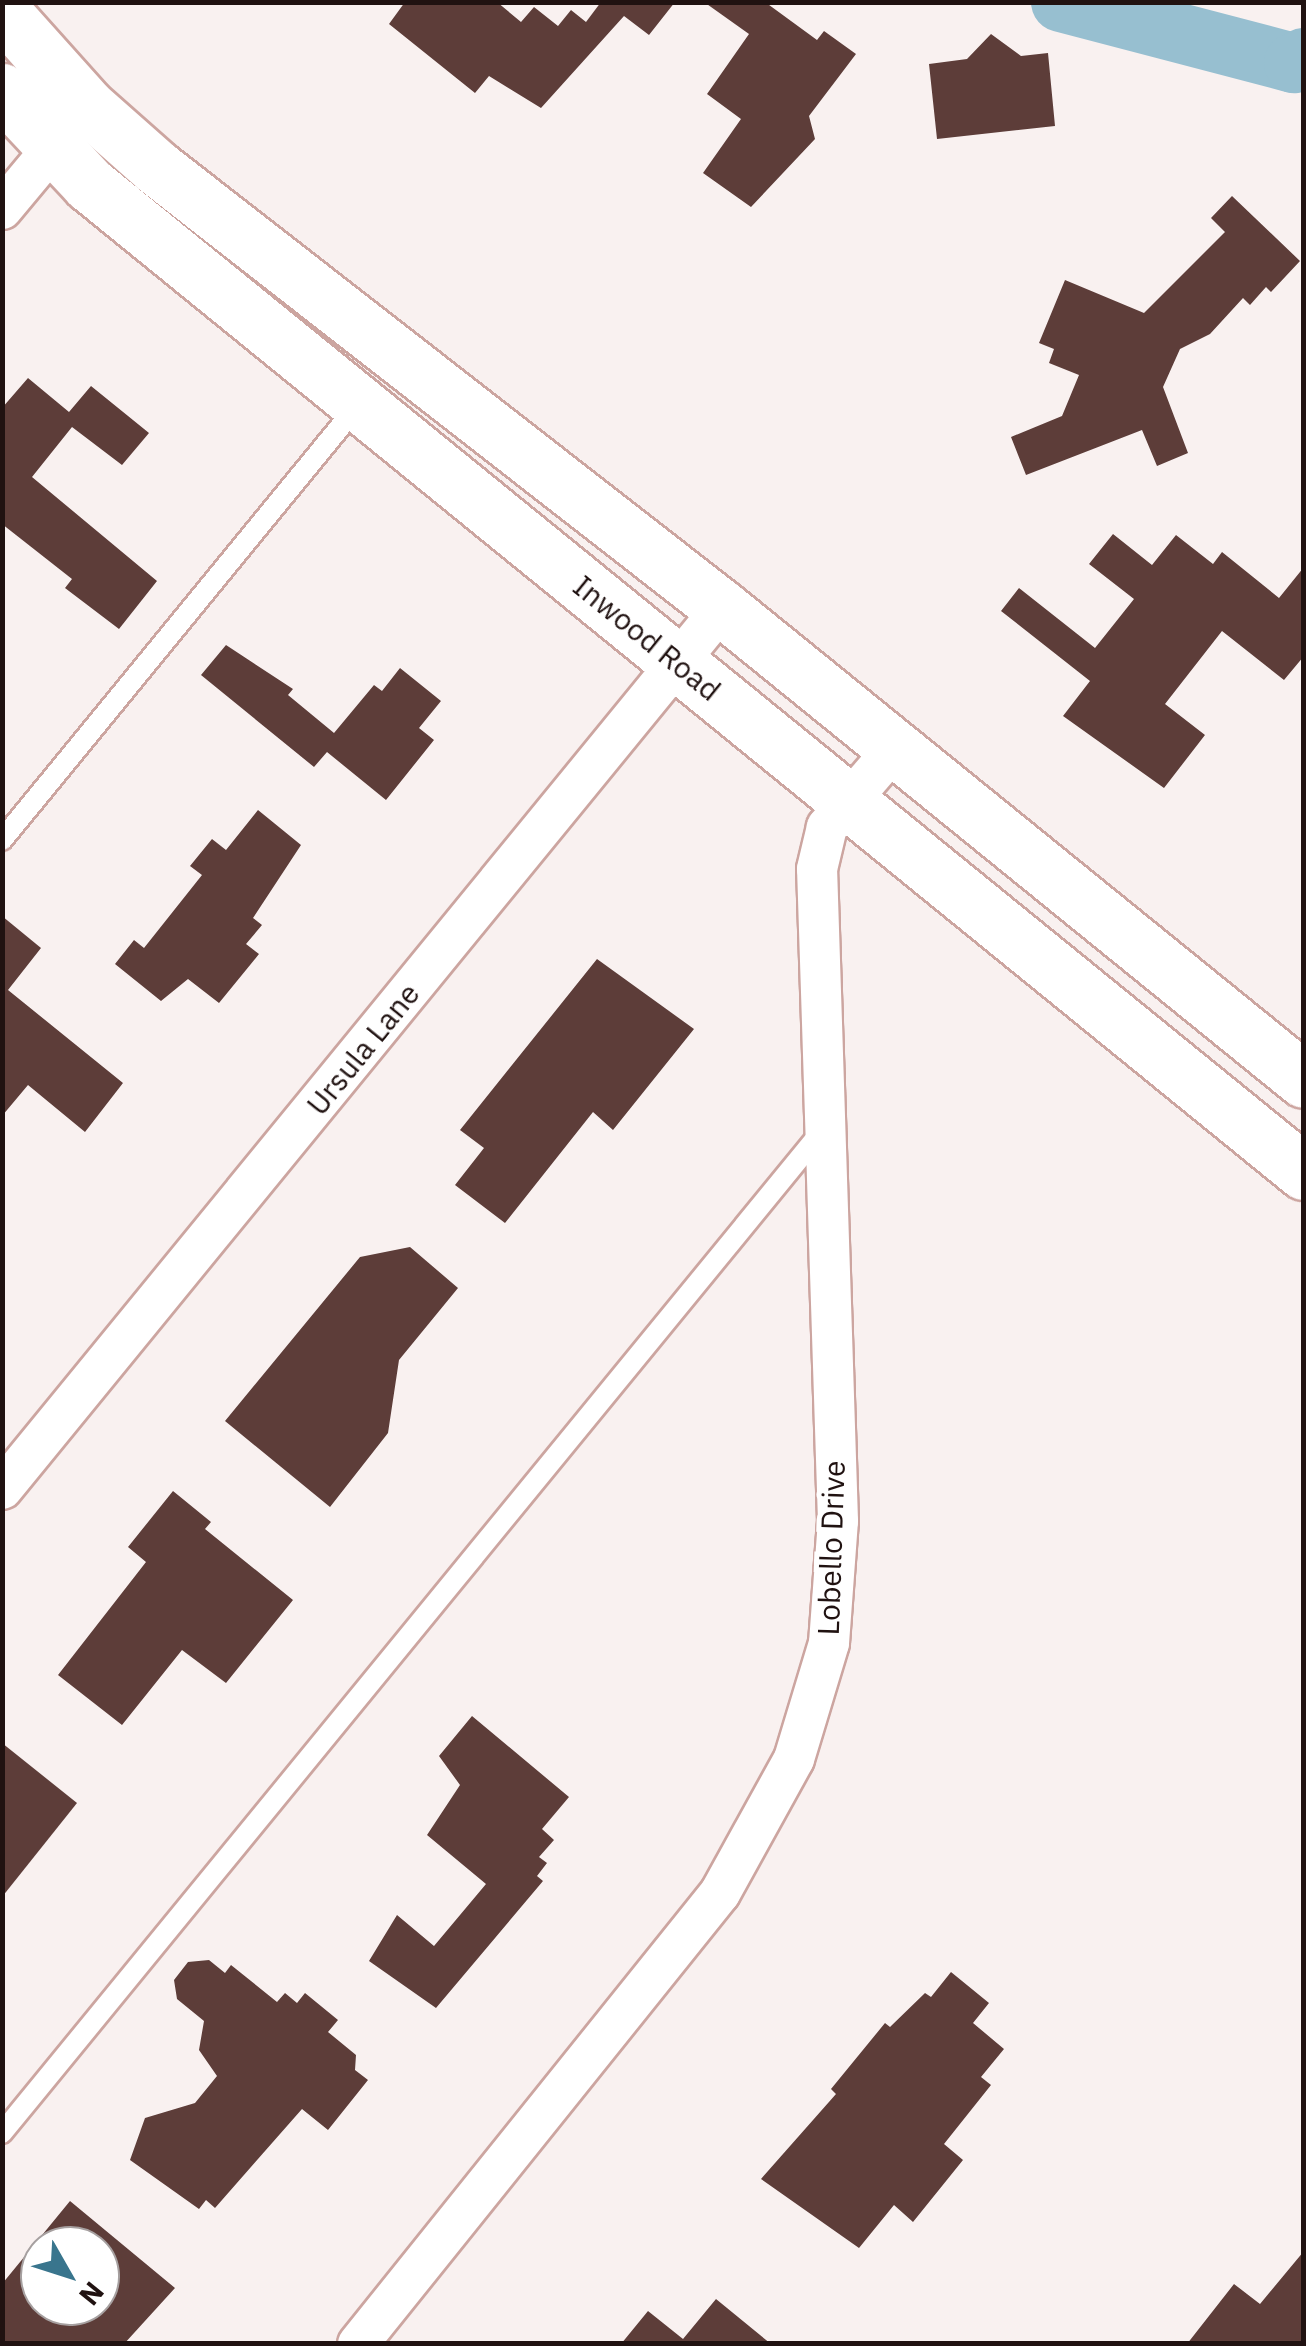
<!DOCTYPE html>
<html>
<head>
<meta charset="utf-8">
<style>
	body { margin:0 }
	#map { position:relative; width:1306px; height:2346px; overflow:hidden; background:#f9f1f0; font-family:"IBM Plex Sans",sans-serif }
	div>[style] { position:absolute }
	.river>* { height:60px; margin:-30px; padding:0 30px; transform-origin:30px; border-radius:30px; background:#97bfd0 }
	.building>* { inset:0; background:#5d3d39 }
	.roads { filter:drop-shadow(2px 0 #cca5a0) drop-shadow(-2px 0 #cca5a0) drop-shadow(0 2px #cca5a0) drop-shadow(0 -2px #cca5a0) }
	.service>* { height:20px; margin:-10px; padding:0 10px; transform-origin:10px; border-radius:10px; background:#fff }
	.minor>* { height:40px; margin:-20px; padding:0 20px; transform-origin:20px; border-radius:20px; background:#fff }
	.secondary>* { height:55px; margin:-27.5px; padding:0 27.5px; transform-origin:27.5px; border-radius:27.5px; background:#fff }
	span { translate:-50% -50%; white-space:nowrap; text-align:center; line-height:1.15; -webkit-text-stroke:10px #fff; paint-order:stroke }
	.street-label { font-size:30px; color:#201211 }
	.frame { position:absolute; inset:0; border:5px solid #201211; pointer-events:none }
	.north { position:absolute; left:20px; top:2226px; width:100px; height:100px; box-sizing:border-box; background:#fff; border:2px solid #a6a0a0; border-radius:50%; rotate:129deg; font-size:28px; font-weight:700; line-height:40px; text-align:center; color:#201211 }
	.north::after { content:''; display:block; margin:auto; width:35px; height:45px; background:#39758d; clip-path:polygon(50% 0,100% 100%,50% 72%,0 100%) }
</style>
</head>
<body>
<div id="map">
	<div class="river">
		<div style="left:1061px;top:2px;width:241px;rotate:14.7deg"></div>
		<div style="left:1294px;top:63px;width:11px;rotate:-27deg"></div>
	</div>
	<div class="building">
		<div style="clip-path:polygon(405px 2px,497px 2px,521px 22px,534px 7px,558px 26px,571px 10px,586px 22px,601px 2px,675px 2px,649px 35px,624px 16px,541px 108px,489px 76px,475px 93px,389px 24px)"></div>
		<div style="clip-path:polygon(704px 2px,765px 2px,817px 40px,824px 31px,856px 54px,809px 116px,815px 139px,751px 207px,703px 173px,741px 119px,707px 94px,749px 34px)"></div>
		<div style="clip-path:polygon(991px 34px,1021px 56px,1048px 53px,1055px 126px,937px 139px,929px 64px,967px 59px)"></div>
		<div style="clip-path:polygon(1232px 196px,1300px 261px,1271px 292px,1266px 287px,1250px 305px,1243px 298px,1210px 334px,1180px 349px,1163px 387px,1188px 453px,1157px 466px,1142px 430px,1026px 475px,1011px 437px,1062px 416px,1079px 375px,1049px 363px,1054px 349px,1039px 343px,1065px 280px,1144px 313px,1225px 232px,1211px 218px)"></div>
		<div style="clip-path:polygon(28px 378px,69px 412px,91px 386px,149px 433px,122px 465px,72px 427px,32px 477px,157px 581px,119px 629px,65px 588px,72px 579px,2px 524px,2px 408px)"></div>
		<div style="clip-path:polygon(1113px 534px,1152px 565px,1176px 535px,1213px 564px,1222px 552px,1279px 598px,1304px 567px,1304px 656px,1284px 680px,1222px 631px,1165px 704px,1205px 735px,1164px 788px,1063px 716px,1090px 681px,1001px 611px,1019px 588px,1095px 648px,1134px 599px,1089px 564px)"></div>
		<div style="clip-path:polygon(226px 645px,293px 689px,288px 695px,334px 733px,374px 685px,382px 691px,400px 668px,441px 701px,419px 728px,434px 740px,386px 800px,327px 752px,314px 767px,201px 675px)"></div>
		<div style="clip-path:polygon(258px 810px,301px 845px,253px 918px,262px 925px,246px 944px,259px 954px,219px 1003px,188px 979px,161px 1001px,115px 964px,134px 940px,144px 948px,202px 875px,190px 866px,212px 839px,226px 850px)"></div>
		<div style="clip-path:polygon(2px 916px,41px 948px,8px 990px,123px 1083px,85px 1132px,28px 1085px,2px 1116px)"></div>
		<div style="clip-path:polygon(597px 959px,694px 1029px,613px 1130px,593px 1112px,505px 1223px,455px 1185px,484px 1148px,460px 1130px)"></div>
		<div style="clip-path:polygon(410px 1247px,458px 1288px,399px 1360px,388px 1433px,330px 1507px,225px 1421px,360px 1257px)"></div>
		<div style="clip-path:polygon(173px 1491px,211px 1522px,205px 1529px,293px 1600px,226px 1683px,182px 1650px,122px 1725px,58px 1675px,146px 1562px,128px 1547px)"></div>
		<div style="clip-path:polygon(472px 1716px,569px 1797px,542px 1829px,554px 1840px,539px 1857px,547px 1863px,537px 1876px,543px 1881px,436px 2008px,369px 1961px,397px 1915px,434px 1946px,486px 1884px,427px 1835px,460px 1785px,439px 1756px)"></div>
		<div style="clip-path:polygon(2px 1743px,77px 1803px,2px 1897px)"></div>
		<div style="clip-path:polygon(209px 1960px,225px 1973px,231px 1965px,277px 2002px,285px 1993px,297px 2003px,305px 1993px,338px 2020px,328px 2032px,356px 2055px,355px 2070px,368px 2080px,328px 2130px,302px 2109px,215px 2208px,206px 2200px,199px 2209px,130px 2160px,145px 2118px,195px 2103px,217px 2076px,199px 2050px,204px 2021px,177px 1999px,174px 1980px,188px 1962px)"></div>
		<div style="clip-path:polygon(951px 1972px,989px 2003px,973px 2023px,1004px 2049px,981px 2077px,991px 2085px,944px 2144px,963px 2160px,913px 2222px,894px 2205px,859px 2248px,761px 2179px,836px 2094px,831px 2089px,885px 2023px,890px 2027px,925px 1993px,931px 1997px)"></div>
		<div style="clip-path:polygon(evenodd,70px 2201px,175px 2288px,124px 2344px,2px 2344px,2px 2284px,70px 2201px,40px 2246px,100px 2246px,100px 2306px,40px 2306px,40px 2246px)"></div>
		<div style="clip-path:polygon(1304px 2251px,1304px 2344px,1187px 2344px,1234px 2284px,1260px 2304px)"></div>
		<div style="clip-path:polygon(716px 2299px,771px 2344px,621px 2344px,648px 2311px,683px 2339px)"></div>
	</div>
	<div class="roads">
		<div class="service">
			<div style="left:2px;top:840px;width:562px;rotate:-50.7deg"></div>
			<div style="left:2px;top:2133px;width:1293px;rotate:-50.71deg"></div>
		</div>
		<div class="minor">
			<div style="left:2px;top:209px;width:109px;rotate:-50.2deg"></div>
			<div style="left:2px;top:1489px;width:1138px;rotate:-50.74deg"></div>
			<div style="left:358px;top:2344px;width:578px;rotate:-51.25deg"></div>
			<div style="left:720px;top:1893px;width:153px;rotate:-61.1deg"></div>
			<div style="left:794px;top:1759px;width:121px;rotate:-73.2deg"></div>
			<div style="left:829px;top:1643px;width:122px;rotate:-85.8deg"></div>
			<div style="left:838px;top:1521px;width:652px;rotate:-91.84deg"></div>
			<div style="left:817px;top:869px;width:43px;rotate:-76.6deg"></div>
			<div style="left:827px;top:827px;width:104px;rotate:-49.3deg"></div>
		</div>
		<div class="secondary">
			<div style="left:2px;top:11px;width:127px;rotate:48.2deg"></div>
			<div style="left:87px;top:106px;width:94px;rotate:41.5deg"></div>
			<div style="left:157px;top:168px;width:716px;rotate:37.91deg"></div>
			<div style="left:722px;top:608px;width:749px;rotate:39.04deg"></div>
			<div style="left:2px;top:91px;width:127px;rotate:46.9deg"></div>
			<div style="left:89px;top:184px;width:1566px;rotate:39.12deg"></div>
		</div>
	</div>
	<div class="street-label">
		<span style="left:647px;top:638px;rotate:39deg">Inwood Road</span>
		<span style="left:363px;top:1049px;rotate:-51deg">Ursula Lane</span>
		<span style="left:831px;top:1548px;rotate:-88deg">Lobello Drive</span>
	</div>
	<div class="frame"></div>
	<div class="north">N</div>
</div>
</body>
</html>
